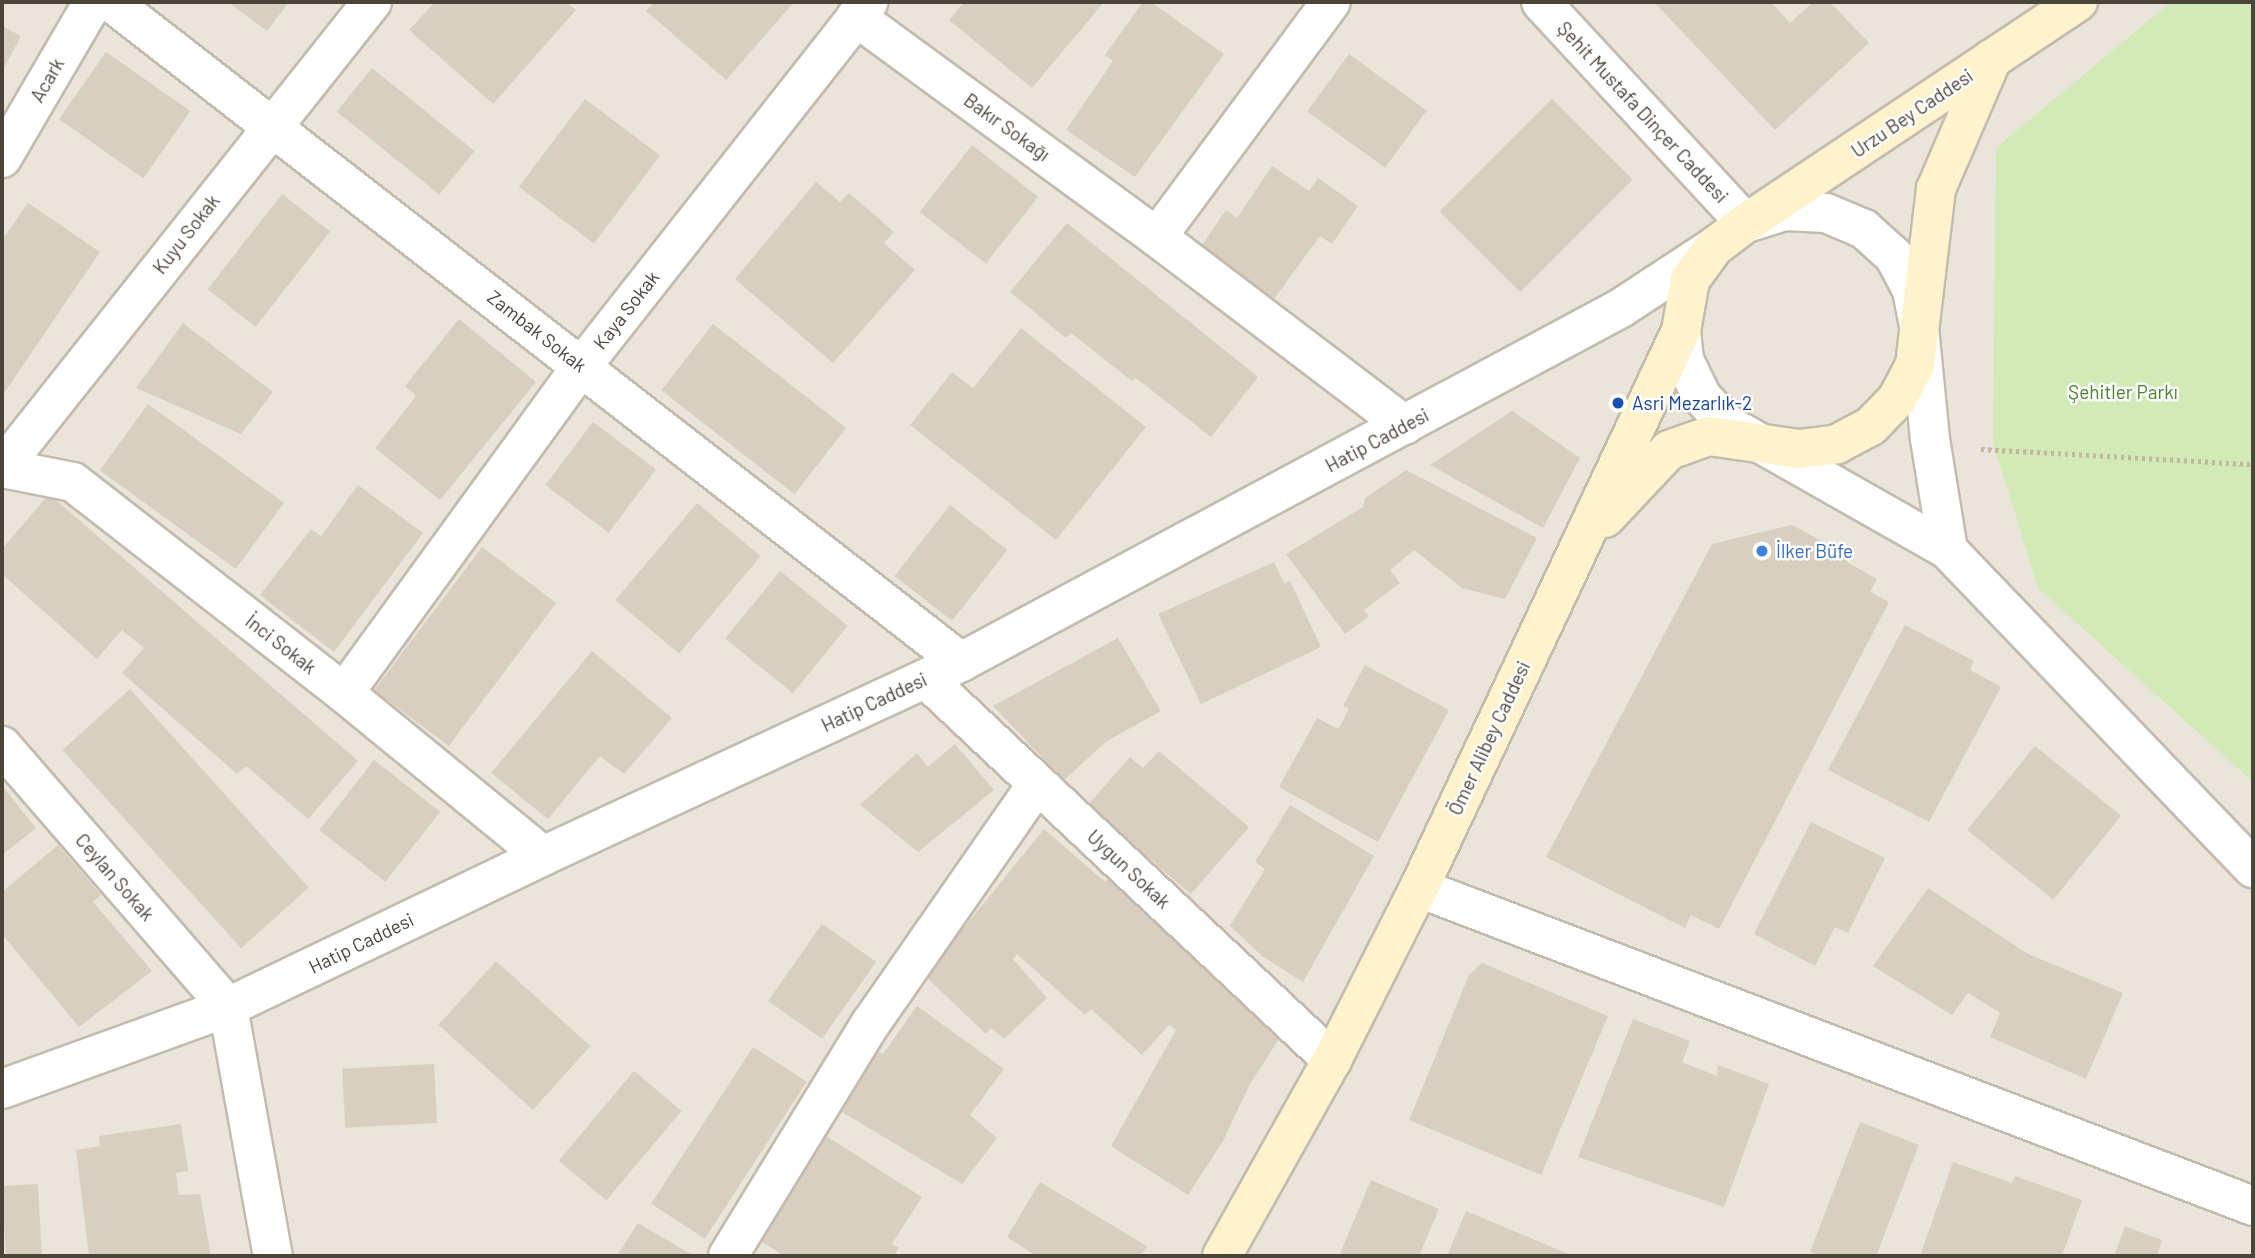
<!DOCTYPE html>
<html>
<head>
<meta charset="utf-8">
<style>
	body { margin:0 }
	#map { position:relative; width:2255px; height:1258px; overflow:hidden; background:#f6f3ec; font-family:Barlow,sans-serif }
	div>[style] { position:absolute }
	.residential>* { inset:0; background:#eae5da; transform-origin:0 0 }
	.green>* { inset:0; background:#d2eab5 }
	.building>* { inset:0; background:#d8cfc1; transform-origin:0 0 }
	.path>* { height:4.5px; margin-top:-2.25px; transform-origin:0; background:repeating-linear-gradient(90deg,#c4b79f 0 3.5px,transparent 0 7px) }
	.roads { filter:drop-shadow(2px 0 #c2bbae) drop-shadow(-2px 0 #c2bbae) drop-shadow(0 2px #c2bbae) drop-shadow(0 -2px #c2bbae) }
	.minor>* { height:38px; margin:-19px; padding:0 19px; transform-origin:19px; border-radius:19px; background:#fff }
	.secondary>* { height:38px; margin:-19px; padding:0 19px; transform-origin:19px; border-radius:19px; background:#fff3cd }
	.dots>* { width:19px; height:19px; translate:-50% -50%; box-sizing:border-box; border:4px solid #fff; border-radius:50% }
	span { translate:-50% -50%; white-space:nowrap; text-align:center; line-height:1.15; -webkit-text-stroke:5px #fff; paint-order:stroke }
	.street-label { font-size:19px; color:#4b4439 }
	.park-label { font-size:19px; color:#4a7f2a }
	.transit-label { font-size:19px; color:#164399 }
	.left { translate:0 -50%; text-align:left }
	.shop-label { font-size:19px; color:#366cbe }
	.frame { position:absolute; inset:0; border:4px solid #4b4439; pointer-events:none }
</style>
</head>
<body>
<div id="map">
	<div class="residential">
		<div style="left:2px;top:2px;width:2251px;height:1254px"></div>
	</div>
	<div class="green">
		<div style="clip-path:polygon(2171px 2px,2253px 2px,2253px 782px,2038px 588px,1993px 442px,1996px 148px)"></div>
	</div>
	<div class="building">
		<div style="clip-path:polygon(228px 2px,289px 2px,267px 31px)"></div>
		<div style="clip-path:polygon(435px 2px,566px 2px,576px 10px,493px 104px,409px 30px)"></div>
		<div style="clip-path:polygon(654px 2px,794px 2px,726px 80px,646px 11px)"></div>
		<div style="clip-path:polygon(964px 2px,1104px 2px,1032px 88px,949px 20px)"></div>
		<div style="clip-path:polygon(1143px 2px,1151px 2px,1224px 54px,1135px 177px,1066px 130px,1113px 61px,1105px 55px)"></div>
		<div style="clip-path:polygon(1654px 2px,1771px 2px,1790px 23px,1813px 2px,1830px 2px,1869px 43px,1775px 130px)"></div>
		<div style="clip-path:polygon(2px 26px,21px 36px,2px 72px)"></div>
		<div style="left:106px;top:52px;width:103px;height:82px;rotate:35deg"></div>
		<div style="left:1349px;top:54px;width:96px;height:71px;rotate:36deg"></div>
		<div style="left:372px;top:68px;width:132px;height:56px;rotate:39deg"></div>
		<div style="left:585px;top:99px;width:94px;height:110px;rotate:37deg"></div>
		<div style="left:1552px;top:99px;width:114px;height:159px;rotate:45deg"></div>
		<div style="left:972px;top:145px;width:84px;height:85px;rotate:38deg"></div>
		<div style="clip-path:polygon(1272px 166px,1309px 191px,1318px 178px,1358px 206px,1332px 244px,1320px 236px,1274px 299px,1200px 248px,1226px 210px,1237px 218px)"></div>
		<div style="clip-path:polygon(816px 182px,840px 202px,849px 193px,894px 232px,884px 243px,915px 270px,833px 363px,735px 279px)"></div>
		<div style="left:282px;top:194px;width:61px;height:121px;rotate:38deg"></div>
		<div style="clip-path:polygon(28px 203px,100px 252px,2px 396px,2px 240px)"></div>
		<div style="clip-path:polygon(1067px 223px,1258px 377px,1211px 437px,1136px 378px,1132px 381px,1071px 333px,1066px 338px,1010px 292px)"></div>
		<div style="clip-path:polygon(459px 319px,536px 382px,440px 500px,375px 448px,416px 396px,405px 386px)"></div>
		<div style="clip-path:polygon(183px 323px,273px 392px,241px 434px,136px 388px)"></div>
		<div style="left:713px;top:324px;width:169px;height:84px;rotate:38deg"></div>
		<div style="clip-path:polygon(1021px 328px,1146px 427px,1056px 540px,910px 425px,952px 372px,973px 388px)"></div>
		<div style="left:148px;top:404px;width:168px;height:82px;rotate:36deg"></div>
		<div style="clip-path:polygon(1512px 411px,1580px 458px,1543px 528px,1430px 465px)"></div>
		<div style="left:593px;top:422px;width:79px;height:79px;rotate:37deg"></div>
		<div style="clip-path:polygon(1406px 470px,1537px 538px,1505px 599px,1462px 588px,1414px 550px,1390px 570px,1400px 583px,1364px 610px,1369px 616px,1345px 634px,1286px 554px,1363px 507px,1365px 498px)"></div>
		<div style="clip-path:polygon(358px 485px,423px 533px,334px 652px,260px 595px,311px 529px,321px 536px)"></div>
		<div style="clip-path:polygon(49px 494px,358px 761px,308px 819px,246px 766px,237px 774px,122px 673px,144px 648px,122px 630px,97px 659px,2px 574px,2px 549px)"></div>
		<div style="left:697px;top:503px;width:83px;height:127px;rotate:40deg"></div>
		<div style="left:950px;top:505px;width:73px;height:90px;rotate:38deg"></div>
		<div style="clip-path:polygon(1792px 525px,1850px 556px,1847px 562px,1877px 579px,1870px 592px,1889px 602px,1719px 929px,1691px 915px,1685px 928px,1546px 857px,1712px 544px)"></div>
		<div style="left:482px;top:547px;width:93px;height:179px;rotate:37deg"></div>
		<div style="clip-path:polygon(1274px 562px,1284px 583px,1290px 581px,1321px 647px,1201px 704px,1158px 614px)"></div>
		<div style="left:780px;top:571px;width:87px;height:87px;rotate:39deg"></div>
		<div style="clip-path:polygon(1905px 625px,1974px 661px,1970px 670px,2001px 687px,1929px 822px,1828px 770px)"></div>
		<div style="clip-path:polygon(1118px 638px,1161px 711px,1107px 741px,1064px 780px,993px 706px)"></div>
		<div style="clip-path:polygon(592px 651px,672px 718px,624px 774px,600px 756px,548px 819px,491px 773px)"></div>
		<div style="clip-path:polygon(1365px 665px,1449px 710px,1378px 842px,1279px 787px,1317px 718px,1338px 729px,1349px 709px,1343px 706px)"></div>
		<div style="left:130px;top:689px;width:267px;height:91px;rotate:48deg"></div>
		<div style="clip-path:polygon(955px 744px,994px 790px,918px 852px,860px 805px,917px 753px,928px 767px)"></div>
		<div style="left:2035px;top:746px;width:111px;height:108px;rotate:39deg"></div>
		<div style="clip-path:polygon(1159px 751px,1249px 827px,1191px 894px,1087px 806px,1130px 757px,1143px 768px)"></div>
		<div style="left:374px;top:760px;width:84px;height:89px;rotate:38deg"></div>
		<div style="clip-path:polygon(2px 786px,36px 828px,2px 855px)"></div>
		<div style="clip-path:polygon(1290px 805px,1374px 856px,1303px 982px,1262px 956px,1230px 926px,1265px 869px,1255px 862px)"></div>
		<div style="clip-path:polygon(1811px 822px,1885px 858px,1848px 933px,1835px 927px,1815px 966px,1754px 934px)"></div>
		<div style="clip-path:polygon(1044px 829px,1105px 882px,1109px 878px,1281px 1036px,1250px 1084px,1223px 1141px,1188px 1195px,1111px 1146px,1176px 1030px,1169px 1025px,1142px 1055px,1091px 1009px,1085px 1015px,1017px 954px,1013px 959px,1047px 998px,1004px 1039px,991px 1028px,986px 1034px,925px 976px)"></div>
		<div style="clip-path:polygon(58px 845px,101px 895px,93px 902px,152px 971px,79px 1027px,2px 934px,2px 892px)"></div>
		<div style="clip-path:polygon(1928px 888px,2028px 954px,2123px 993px,2086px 1079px,1990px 1037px,2000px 1013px,1968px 993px,1952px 1015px,1873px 966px)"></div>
		<div style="left:822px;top:924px;width:66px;height:94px;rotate:35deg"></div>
		<div style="left:496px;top:961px;width:127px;height:86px;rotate:42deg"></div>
		<div style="clip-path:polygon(1482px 963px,1608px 1016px,1541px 1175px,1409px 1120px,1469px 975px)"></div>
		<div style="clip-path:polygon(917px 1006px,1004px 1069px,970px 1115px,997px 1138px,962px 1184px,842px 1112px,878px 1052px,883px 1054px)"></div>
		<div style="clip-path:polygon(1633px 1019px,1690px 1041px,1682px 1062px,1717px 1076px,1718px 1065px,1769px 1084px,1724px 1207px,1578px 1157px)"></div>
		<div style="left:753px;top:1047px;width:64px;height:187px;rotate:33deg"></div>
		<div style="left:434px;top:1064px;width:59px;height:92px;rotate:87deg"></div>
		<div style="left:634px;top:1071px;width:62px;height:117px;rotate:40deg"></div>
		<div style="clip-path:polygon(1860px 1122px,1919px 1145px,1876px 1256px,1821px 1256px,1810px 1252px)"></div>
		<div style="clip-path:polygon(181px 1124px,188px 1171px,176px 1173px,179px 1195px,200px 1194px,211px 1256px,89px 1256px,76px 1150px,100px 1146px,99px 1136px)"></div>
		<div style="clip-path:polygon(826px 1136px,922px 1197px,892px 1244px,899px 1248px,894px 1256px,785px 1256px,762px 1242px)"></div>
		<div style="clip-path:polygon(1953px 1162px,2012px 1183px,2015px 1176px,2082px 1200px,2062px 1256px,1920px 1256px)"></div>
		<div style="clip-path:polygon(1371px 1180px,1439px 1209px,1419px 1256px,1339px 1256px)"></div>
		<div style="clip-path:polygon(1040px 1182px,1147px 1246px,1141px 1256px,1030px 1256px,1032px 1253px,1007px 1237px)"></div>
		<div style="left:38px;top:1184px;width:72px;height:36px;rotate:87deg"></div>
		<div style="clip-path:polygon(1466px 1211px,1526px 1236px,1573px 1256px,1447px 1256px)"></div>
		<div style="clip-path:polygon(638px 1223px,694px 1256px,617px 1256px)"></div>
		<div style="clip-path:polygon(2125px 1226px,2162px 1240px,2157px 1256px,2114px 1256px)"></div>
	</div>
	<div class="path">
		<div style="left:1981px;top:449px;width:272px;rotate:3.2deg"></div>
	</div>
	<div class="roads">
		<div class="minor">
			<div style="left:111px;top:2px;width:1076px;rotate:37.83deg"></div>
			<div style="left:1541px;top:2px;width:301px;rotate:47.2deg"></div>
			<div style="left:1746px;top:223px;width:41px;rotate:-17.1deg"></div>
			<div style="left:1785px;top:211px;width:41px;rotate:2.8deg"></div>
			<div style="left:1826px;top:213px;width:41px;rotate:22.8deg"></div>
			<div style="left:1864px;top:229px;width:40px;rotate:42deg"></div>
			<div style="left:1894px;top:256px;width:38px;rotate:62deg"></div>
			<div style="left:1912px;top:290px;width:38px;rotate:79deg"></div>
			<div style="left:1919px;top:327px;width:113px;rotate:84.4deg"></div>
			<div style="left:1930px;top:439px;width:112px;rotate:80.8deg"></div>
			<div style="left:856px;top:17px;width:373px;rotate:36.2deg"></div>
			<div style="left:1157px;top:237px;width:311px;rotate:37.2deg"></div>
			<div style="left:2px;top:158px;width:181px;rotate:-59.7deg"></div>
			<div style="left:1157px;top:237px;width:292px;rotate:-53.5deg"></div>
			<div style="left:1681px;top:331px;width:29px;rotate:84deg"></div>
			<div style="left:1684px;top:360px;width:41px;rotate:64.1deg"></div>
			<div style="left:1702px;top:397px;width:38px;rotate:47deg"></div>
			<div style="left:1728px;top:425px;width:253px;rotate:29.6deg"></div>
			<div style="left:1948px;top:550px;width:441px;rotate:46.2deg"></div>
			<div style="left:2px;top:468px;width:72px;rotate:11.2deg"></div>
			<div style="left:73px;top:482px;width:343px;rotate:37.9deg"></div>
			<div style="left:344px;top:693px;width:257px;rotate:39.3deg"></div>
			<div style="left:2px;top:468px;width:595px;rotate:-51.55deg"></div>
			<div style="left:926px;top:679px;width:557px;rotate:43.18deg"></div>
			<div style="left:344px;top:693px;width:404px;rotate:-54deg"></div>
			<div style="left:582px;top:366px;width:463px;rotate:-51.8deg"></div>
			<div style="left:2px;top:746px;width:345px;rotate:49.1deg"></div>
			<div style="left:228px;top:1007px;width:253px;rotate:79.8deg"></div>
			<div style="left:1419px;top:888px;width:893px;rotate:20.87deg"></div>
			<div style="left:2px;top:1089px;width:240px;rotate:-19.9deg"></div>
			<div style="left:228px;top:1007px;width:349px;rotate:-25.6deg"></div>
			<div style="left:543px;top:856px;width:461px;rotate:-24.9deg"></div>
			<div style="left:961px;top:662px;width:749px;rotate:-28.21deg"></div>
			<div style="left:1621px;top:308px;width:111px;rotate:-33.3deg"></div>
			<div style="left:728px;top:1256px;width:273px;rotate:-58.5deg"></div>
			<div style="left:871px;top:1023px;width:291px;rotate:-55.2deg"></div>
		</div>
		<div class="secondary">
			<div style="left:1605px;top:518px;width:93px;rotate:-46.7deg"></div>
			<div style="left:1669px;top:450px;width:42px;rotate:-19.3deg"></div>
			<div style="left:1709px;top:436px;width:91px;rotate:8.2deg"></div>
			<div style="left:1799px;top:449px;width:38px;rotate:-7deg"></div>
			<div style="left:1837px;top:444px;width:38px;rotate:-28deg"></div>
			<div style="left:1871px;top:426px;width:37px;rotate:-46deg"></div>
			<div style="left:1897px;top:399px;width:38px;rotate:-62deg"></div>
			<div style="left:1915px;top:365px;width:177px;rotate:-83.2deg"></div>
			<div style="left:1936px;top:189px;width:142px;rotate:-66.7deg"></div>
			<div style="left:1222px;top:1256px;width:225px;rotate:-60.7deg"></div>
			<div style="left:1332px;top:1060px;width:193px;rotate:-63.2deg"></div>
			<div style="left:1419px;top:888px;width:616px;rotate:-64.81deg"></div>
			<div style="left:1681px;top:331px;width:52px;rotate:-80deg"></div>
			<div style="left:1690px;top:280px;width:41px;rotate:-54deg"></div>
			<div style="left:1714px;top:247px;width:40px;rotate:-37deg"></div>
			<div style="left:1746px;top:223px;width:399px;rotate:-33.7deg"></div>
		</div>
	</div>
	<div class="dots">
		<div style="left:1618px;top:403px;background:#1a4fb4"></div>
		<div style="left:1762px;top:551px;background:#3f7fe0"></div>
	</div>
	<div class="street-label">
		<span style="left:47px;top:80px;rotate:-60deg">Acark</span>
		<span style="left:1643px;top:112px;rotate:47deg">Şehit Mustafa Dinçer Caddesi</span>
		<span style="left:1912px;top:113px;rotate:-34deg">Urzu Bey Caddesi</span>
		<span style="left:1007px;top:127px;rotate:36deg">Bakır Sokağı</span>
		<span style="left:186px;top:234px;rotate:-52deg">Kuyu Sokak</span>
		<span style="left:626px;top:310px;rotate:-52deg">Kaya Sokak</span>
		<span style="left:537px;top:331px;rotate:38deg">Zambak Sokak</span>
		<span style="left:1377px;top:440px;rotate:-28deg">Hatip Caddesi</span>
		<span style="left:281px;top:644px;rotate:38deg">İnci Sokak</span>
		<span style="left:874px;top:702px;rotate:-25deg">Hatip Caddesi</span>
		<span style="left:1489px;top:738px;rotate:-65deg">Ömer Alibey Caddesi</span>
		<span style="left:1129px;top:869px;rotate:43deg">Uygun Sokak</span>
		<span style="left:115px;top:877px;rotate:49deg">Ceylan Sokak</span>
		<span style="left:361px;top:943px;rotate:-26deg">Hatip Caddesi</span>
	</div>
	<div class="park-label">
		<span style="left:2123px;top:392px">Şehitler Parkı</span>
	</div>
	<div class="transit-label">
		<span class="left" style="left:1632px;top:403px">Asri Mezarlık-2</span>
	</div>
	<div class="shop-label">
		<span class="left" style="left:1776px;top:551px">İlker Büfe</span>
	</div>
	<div class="frame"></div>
</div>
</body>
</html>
